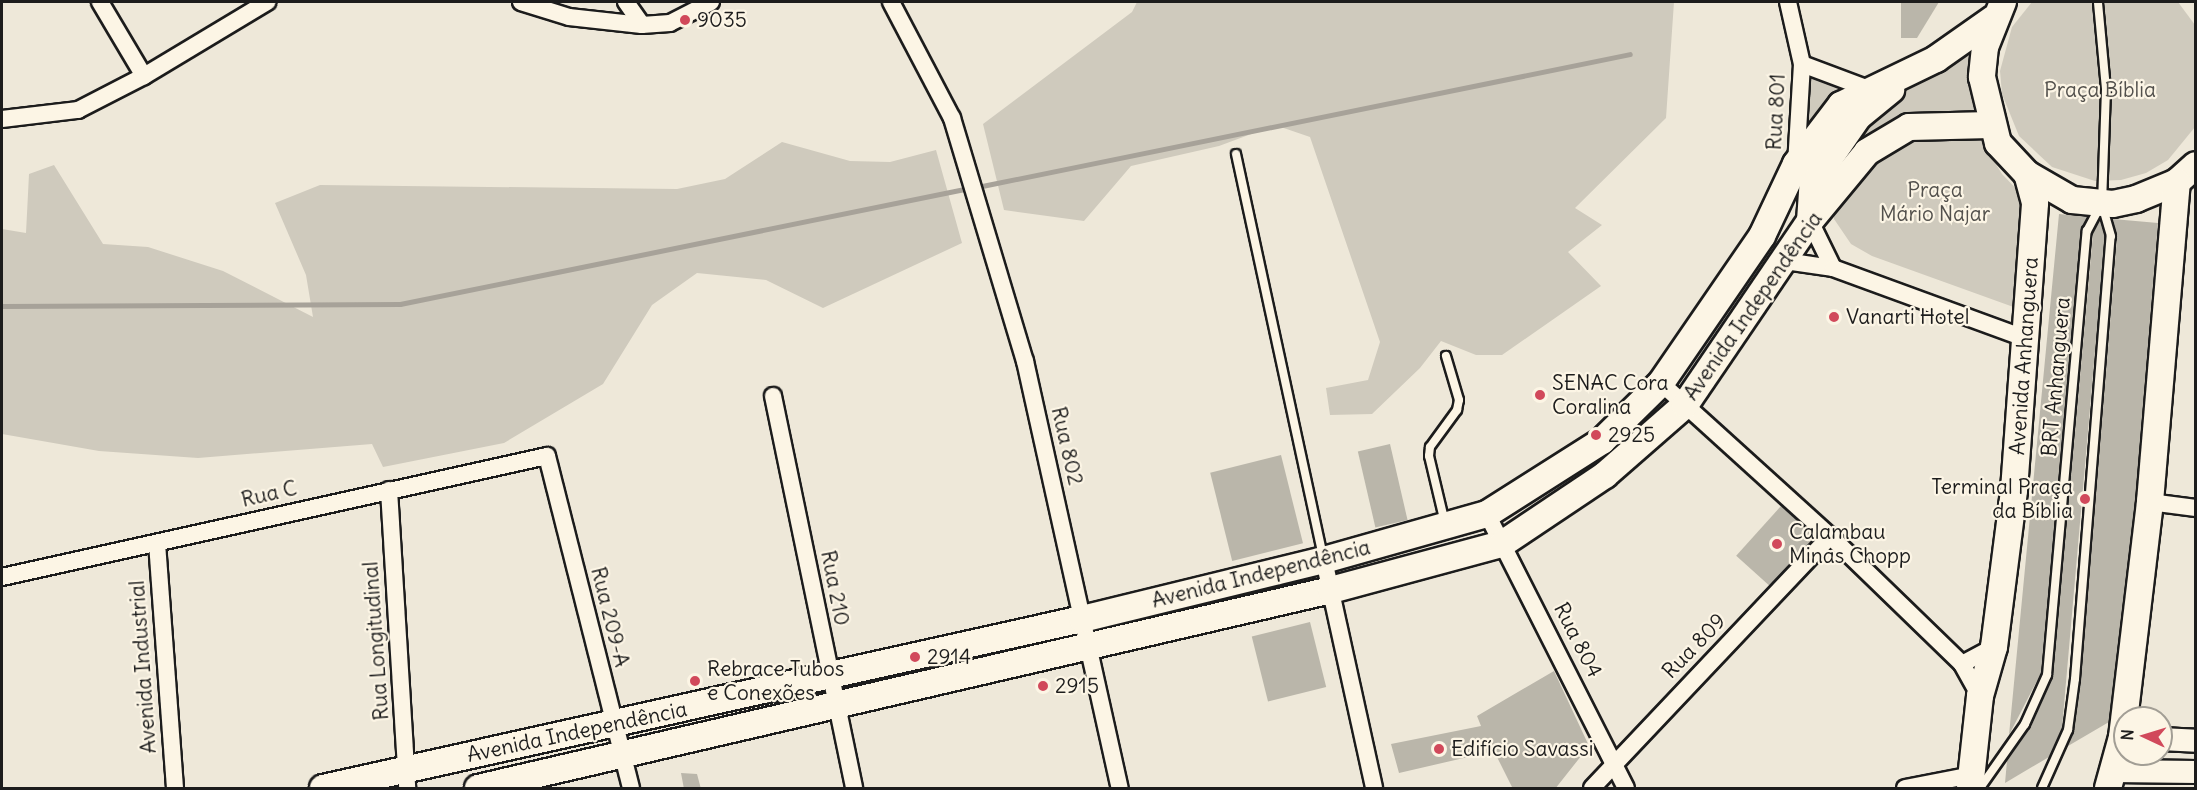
<!DOCTYPE html>
<html>
<head>
<meta charset="utf-8">
<style>
	body { margin:0 }
	#map { position:relative; width:2197px; height:790px; overflow:hidden; background:#eee8d9; font-family:Delius,sans-serif }
	div>[style] { position:absolute }
	.green>* { inset:0; background:#cfcabd }
	.stream>* { height:5px; margin:-2.5px; padding:0 2.5px; transform-origin:2.5px; border-radius:2.5px; background:#a7a299 }
	.building>* { inset:0; background:#bab6aa; transform-origin:0 0 }
	.roads { filter:drop-shadow(2px 0 #1c1c1c) drop-shadow(-2px 0 #1c1c1c) drop-shadow(0 2px #1c1c1c) drop-shadow(0 -2px #1c1c1c) }
	.lane>* { height:8px; margin:-4px; padding:0 4px; transform-origin:4px; border-radius:4px; background:#fcf5e5 }
	.street>* { height:16px; margin:-8px; padding:0 8px; transform-origin:8px; border-radius:8px; background:#fcf5e5 }
	.secondary>* { height:22px; margin:-11px; padding:0 11px; transform-origin:11px; border-radius:11px; background:#fcf5e5 }
	.primary>* { height:26px; margin:-13px; padding:0 13px; transform-origin:13px; border-radius:13px; background:#fcf5e5 }
	.dots>* { width:16px; height:16px; translate:-50% -50%; box-sizing:border-box; border:3px solid #fcf5e5; border-radius:50% }
	span { translate:-50% -50%; white-space:nowrap; text-align:center; line-height:1.15; -webkit-text-stroke:4.5px #fcf5e5; paint-order:stroke }
	.poi-label { font-size:21px; color:#1c1c1c }
	.left { translate:0 -50%; text-align:left }
	.right { translate:-100% -50%; text-align:right }
	.park-label { font-size:21px; color:#52504c }
	.street-label { font-size:21px; color:#1c1c1c }
	.frame { position:absolute; inset:0; border:3px solid #1c1c1c; pointer-events:none }
	.north { position:absolute; left:2113px; top:706px; width:60px; height:60px; box-sizing:border-box; background:#fcf5e5; border:2px solid #a29e95; border-radius:50%; rotate:274deg; font-size:16px; font-weight:700; line-height:24px; text-align:center; color:#1c1c1c }
	.north::after { content:''; display:block; margin:auto; width:21px; height:27px; background:#d1495b; clip-path:polygon(50% 0,100% 100%,50% 72%,0 100%) }
</style>
</head>
<body>
<div id="map">
	<div class="green">
		<div style="clip-path:polygon(1137px 2px,1674px 2px,1666px 118px,1575px 208px,1602px 225px,1568px 252px,1601px 286px,1502px 355px,1476px 355px,1441px 341px,1420px 368px,1372px 414px,1330px 415px,1326px 388px,1368px 380px,1380px 342px,1310px 137px,1275px 125px,1219px 146px,1131px 166px,1084px 221px,1004px 210px,983px 124px,1132px 12px)"></div>
		<div style="clip-path:polygon(2032px 2px,2178px 2px,2195px 25px,2195px 127px,2168px 160px,2146px 173px,2121px 180px,2095px 181px,2052px 167px,2019px 136px,2002px 94px,2000px 71px,2012px 27px)"></div>
		<div style="clip-path:polygon(1992px 21px,1984px 115px,1909px 125px,1826px 199px,1829px 164px,1885px 95px,1922px 81px,1938px 60px)"></div>
		<div style="clip-path:polygon(1807px 72px,1852px 87px,1800px 153px)"></div>
		<div style="clip-path:polygon(1959px 132px,1980px 138px,2002px 174px,2026px 199px,2019px 309px,1872px 256px,1851px 244px,1834px 219px,1834px 208px,1871px 161px,1910px 133px)"></div>
		<div style="clip-path:polygon(782px 142px,850px 161px,890px 162px,936px 150px,962px 243px,823px 308px,766px 280px,697px 273px,652px 305px,603px 384px,504px 443px,383px 467px,372px 444px,198px 458px,99px 451px,2px 434px,2px 229px,26px 233px,29px 174px,54px 165px,103px 244px,148px 247px,223px 271px,313px 317px,306px 275px,275px 203px,320px 185px,677px 189px,725px 179px)"></div>
	</div>
	<div class="stream">
		<div style="left:982px;top:186px;width:661px;rotate:-11.51deg"></div>
		<div style="left:2px;top:306px;width:398px;rotate:-0.3deg"></div>
		<div style="left:400px;top:304px;width:576px;rotate:-11.52deg"></div>
	</div>
	<div class="building">
		<div style="clip-path:polygon(1901px 2px,1939px 2px,1917px 38px,1901px 38px)"></div>
		<div style="clip-path:polygon(2059px 214px,2088px 217px,2081px 230px,2041px 673px,2009px 735px)"></div>
		<div style="clip-path:polygon(2113px 219px,2158px 223px,2135px 500px,2109px 722px,2068px 746px,2074px 731px,2081px 680px,2117px 237px)"></div>
		<div style="clip-path:polygon(2100px 220px,2105px 237px,2062px 728px,2049px 757px,2005px 783px,2007px 761px,2031px 727px,2053px 676px,2093px 233px)"></div>
		<div style="left:1390px;top:444px;width:78px;height:33px;rotate:77deg"></div>
		<div style="left:1281px;top:455px;width:91px;height:73px;rotate:76deg"></div>
		<div style="left:1781px;top:506px;width:46px;height:67px;rotate:42deg"></div>
		<div style="left:1310px;top:622px;width:67px;height:60px;rotate:76deg"></div>
		<div style="clip-path:polygon(1554px 671px,1589px 746px,1555px 789px,1513px 789px,1494px 751px,1399px 773px,1391px 744px,1481px 726px,1477px 716px)"></div>
		<div style="clip-path:polygon(681px 773px,697px 774px,701px 789px,684px 789px)"></div>
	</div>
	<div class="roads">
		<div class="lane">
			<div style="left:1236px;top:154px;width:412px;rotate:77.8deg"></div>
			<div style="left:1445px;top:523px;width:69px;rotate:-103.4deg"></div>
			<div style="left:1429px;top:456px;width:9px;rotate:-84deg"></div>
			<div style="left:1430px;top:447px;width:46px;rotate:-53.9deg"></div>
			<div style="left:1457px;top:410px;width:10px;rotate:-79deg"></div>
			<div style="left:1459px;top:400px;width:46px;rotate:-106.5deg"></div>
			<div style="left:1980px;top:788px;width:78px;rotate:-54.9deg"></div>
			<div style="left:2025px;top:724px;width:54px;rotate:-65.8deg"></div>
			<div style="left:2047px;top:675px;width:446px;rotate:-84.9deg"></div>
			<div style="left:2087px;top:231px;width:27px;rotate:-62deg"></div>
			<div style="left:2042px;top:788px;width:64px;rotate:-65.9deg"></div>
			<div style="left:2068px;top:730px;width:51px;rotate:-82.2deg"></div>
			<div style="left:2075px;top:679px;width:444px;rotate:-85.4deg"></div>
			<div style="left:2111px;top:236px;width:33px;rotate:-106deg"></div>
			<div style="left:2102px;top:204px;width:115px;rotate:-88deg"></div>
			<div style="left:2106px;top:89px;width:87px;rotate:-95.3deg"></div>
		</div>
		<div class="street">
			<div style="left:100px;top:2px;width:86px;rotate:59.3deg"></div>
			<div style="left:521px;top:2px;width:50px;rotate:17.4deg"></div>
			<div style="left:569px;top:17px;width:73px;rotate:6.3deg"></div>
			<div style="left:642px;top:25px;width:28px;rotate:-4deg"></div>
			<div style="left:670px;top:23px;width:46px;rotate:-27.1deg"></div>
			<div style="left:626px;top:2px;width:28px;rotate:55deg"></div>
			<div style="left:891px;top:2px;width:131px;rotate:62.3deg"></div>
			<div style="left:952px;top:118px;width:254px;rotate:73.3deg"></div>
			<div style="left:1025px;top:361px;width:437px;rotate:77.5deg"></div>
			<div style="left:1788px;top:2px;width:64px;rotate:77.3deg"></div>
			<div style="left:1802px;top:64px;width:100px;rotate:93.4deg"></div>
			<div style="left:1802px;top:64px;width:74px;rotate:20.6deg"></div>
			<div style="left:2px;top:119px;width:77px;rotate:-6.8deg"></div>
			<div style="left:78px;top:110px;width:74px;rotate:-27.3deg"></div>
			<div style="left:144px;top:76px;width:144px;rotate:-31deg"></div>
			<div style="left:1810px;top:221px;width:52px;rotate:63.9deg"></div>
			<div style="left:1785px;top:261px;width:49px;rotate:8.3deg"></div>
			<div style="left:1833px;top:268px;width:203px;rotate:20.1deg"></div>
			<div style="left:1661px;top:383px;width:228px;rotate:42.2deg"></div>
			<div style="left:1830px;top:536px;width:184px;rotate:44.1deg"></div>
			<div style="left:1962px;top:664px;width:37px;rotate:61deg"></div>
			<div style="left:773px;top:396px;width:400px;rotate:78.3deg"></div>
			<div style="left:389px;top:490px;width:299px;rotate:86.5deg"></div>
			<div style="left:2150px;top:502px;width:46px;rotate:7.4deg"></div>
			<div style="left:1487px;top:514px;width:307px;rotate:63.1deg"></div>
			<div style="left:157px;top:543px;width:246px;rotate:85.8deg"></div>
			<div style="left:1324px;top:560px;width:233px;rotate:77.6deg"></div>
			<div style="left:2px;top:577px;width:558px;rotate:-12.52deg"></div>
			<div style="left:547px;top:456px;width:342px;rotate:75.8deg"></div>
			<div style="left:1962px;top:664px;width:36px;rotate:-28deg"></div>
			<div style="left:1592px;top:788px;width:347px;rotate:-46.6deg"></div>
			<div style="left:1905px;top:788px;width:68px;rotate:-11deg"></div>
		</div>
		<div class="secondary">
			<div style="left:2161px;top:739px;width:35px;rotate:3deg"></div>
			<div style="left:2113px;top:771px;width:83px;rotate:0.7deg"></div>
		</div>
		<div class="primary">
			<div style="left:2003px;top:2px;width:48px;rotate:111.8deg"></div>
			<div style="left:1985px;top:47px;width:30px;rotate:96deg"></div>
			<div style="left:1982px;top:77px;width:68px;rotate:76.4deg"></div>
			<div style="left:1998px;top:143px;width:42px;rotate:46.9deg"></div>
			<div style="left:2027px;top:174px;width:52px;rotate:30deg"></div>
			<div style="left:2072px;top:200px;width:41px;rotate:5.6deg"></div>
			<div style="left:2113px;top:204px;width:24px;rotate:-12deg"></div>
			<div style="left:2136px;top:199px;width:44px;rotate:-22.5deg"></div>
			<div style="left:2177px;top:182px;width:25px;rotate:-42deg"></div>
			<div style="left:1810px;top:221px;width:39px;rotate:-86deg"></div>
			<div style="left:1813px;top:182px;width:79px;rotate:-55.3deg"></div>
			<div style="left:1858px;top:117px;width:43px;rotate:-39.3deg"></div>
			<div style="left:323px;top:788px;width:778px;rotate:-12.55deg"></div>
			<div style="left:1082px;top:619px;width:249px;rotate:-13.7deg"></div>
			<div style="left:1324px;top:560px;width:169px;rotate:-15.8deg"></div>
			<div style="left:1487px;top:514px;width:136px;rotate:-32.4deg"></div>
			<div style="left:1602px;top:441px;width:83px;rotate:-44.5deg"></div>
			<div style="left:1661px;top:383px;width:178px;rotate:-55.5deg"></div>
			<div style="left:1762px;top:236px;width:80px;rotate:-64.7deg"></div>
			<div style="left:1796px;top:164px;width:74px;rotate:-52.7deg"></div>
			<div style="left:1841px;top:105px;width:106px;rotate:-25.8deg"></div>
			<div style="left:1936px;top:59px;width:70px;rotate:-35.1deg"></div>
			<div style="left:478px;top:788px;width:876px;rotate:-13.07deg"></div>
			<div style="left:1331px;top:590px;width:177px;rotate:-15.1deg"></div>
			<div style="left:1502px;top:544px;width:124px;rotate:-33.8deg"></div>
			<div style="left:1605px;top:475px;width:106px;rotate:-41.2deg"></div>
			<div style="left:1685px;top:405px;width:222px;rotate:-55.8deg"></div>
			<div style="left:1810px;top:221px;width:89px;rotate:-50.4deg"></div>
			<div style="left:1867px;top:152px;width:49px;rotate:-30.8deg"></div>
			<div style="left:1909px;top:127px;width:82px;rotate:-1.4deg"></div>
			<div style="left:1970px;top:788px;width:93px;rotate:-83.8deg"></div>
			<div style="left:1980px;top:696px;width:51px;rotate:-74.1deg"></div>
			<div style="left:1994px;top:647px;width:158px;rotate:-82.7deg"></div>
			<div style="left:2014px;top:490px;width:288px;rotate:-85.8deg"></div>
			<div style="left:2035px;top:203px;width:30px;rotate:-105deg"></div>
			<div style="left:2108px;top:788px;width:53px;rotate:-74.6deg"></div>
			<div style="left:2122px;top:737px;width:237px;rotate:-83.2deg"></div>
			<div style="left:2150px;top:502px;width:321px;rotate:-85.2deg"></div>
		</div>
	</div>
	<div class="dots">
		<div style="left:685px;top:20px;background:#d1495b"></div>
		<div style="left:1834px;top:317px;background:#d1495b"></div>
		<div style="left:1540px;top:395px;background:#d1495b"></div>
		<div style="left:1596px;top:435px;background:#d1495b"></div>
		<div style="left:2085px;top:499px;background:#d1495b"></div>
		<div style="left:1777px;top:544px;background:#d1495b"></div>
		<div style="left:915px;top:657px;background:#d1495b"></div>
		<div style="left:695px;top:681px;background:#d1495b"></div>
		<div style="left:1043px;top:686px;background:#d1495b"></div>
		<div style="left:1439px;top:749px;background:#d1495b"></div>
	</div>
	<div class="poi-label">
		<span class="left" style="left:697px;top:20px">9035</span>
		<span class="left" style="left:1846px;top:317px">Vanarti Hotel</span>
		<span class="left" style="left:1552px;top:395px">SENAC Cora<br>Coralina</span>
		<span class="left" style="left:1608px;top:435px">2925</span>
		<span class="right" style="left:2073px;top:499px">Terminal Praça<br>da Bíblia</span>
		<span class="left" style="left:1789px;top:544px">Calambau<br>Minas Chopp</span>
		<span class="left" style="left:927px;top:657px">2914</span>
		<span class="left" style="left:707px;top:681px">Rebrace Tubos<br>e Conexões</span>
		<span class="left" style="left:1055px;top:686px">2915</span>
		<span class="left" style="left:1451px;top:749px">Edifício Savassi</span>
	</div>
	<div class="park-label">
		<span style="left:2100px;top:90px">Praça Bíblia</span>
		<span style="left:1935px;top:202px">Praça<br>Mário Najar</span>
	</div>
	<div class="street-label">
		<span style="left:1776px;top:112px;rotate:-87deg">Rua 801</span>
		<span style="left:1753px;top:306px;rotate:-55deg">Avenida Independência</span>
		<span style="left:2024px;top:356px;rotate:-86deg">Avenida Anhanguera</span>
		<span style="left:2056px;top:377px;rotate:-85deg">BRT Anhanguera</span>
		<span style="left:1067px;top:446px;rotate:77deg">Rua 802</span>
		<span style="left:269px;top:494px;rotate:-13deg">Rua C</span>
		<span style="left:1261px;top:574px;rotate:-14deg">Avenida Independência</span>
		<span style="left:835px;top:588px;rotate:79deg">Rua 210</span>
		<span style="left:610px;top:617px;rotate:76deg">Rua 209-A</span>
		<span style="left:1578px;top:640px;rotate:63deg">Rua 804</span>
		<span style="left:376px;top:641px;rotate:-94deg">Rua Longitudinal</span>
		<span style="left:1694px;top:646px;rotate:-46deg">Rua 809</span>
		<span style="left:143px;top:667px;rotate:-94deg">Avenida Industrial</span>
		<span style="left:577px;top:732px;rotate:-12deg">Avenida Independência</span>
	</div>
	<div class="frame"></div>
	<div class="north">N</div>
</div>
</body>
</html>
